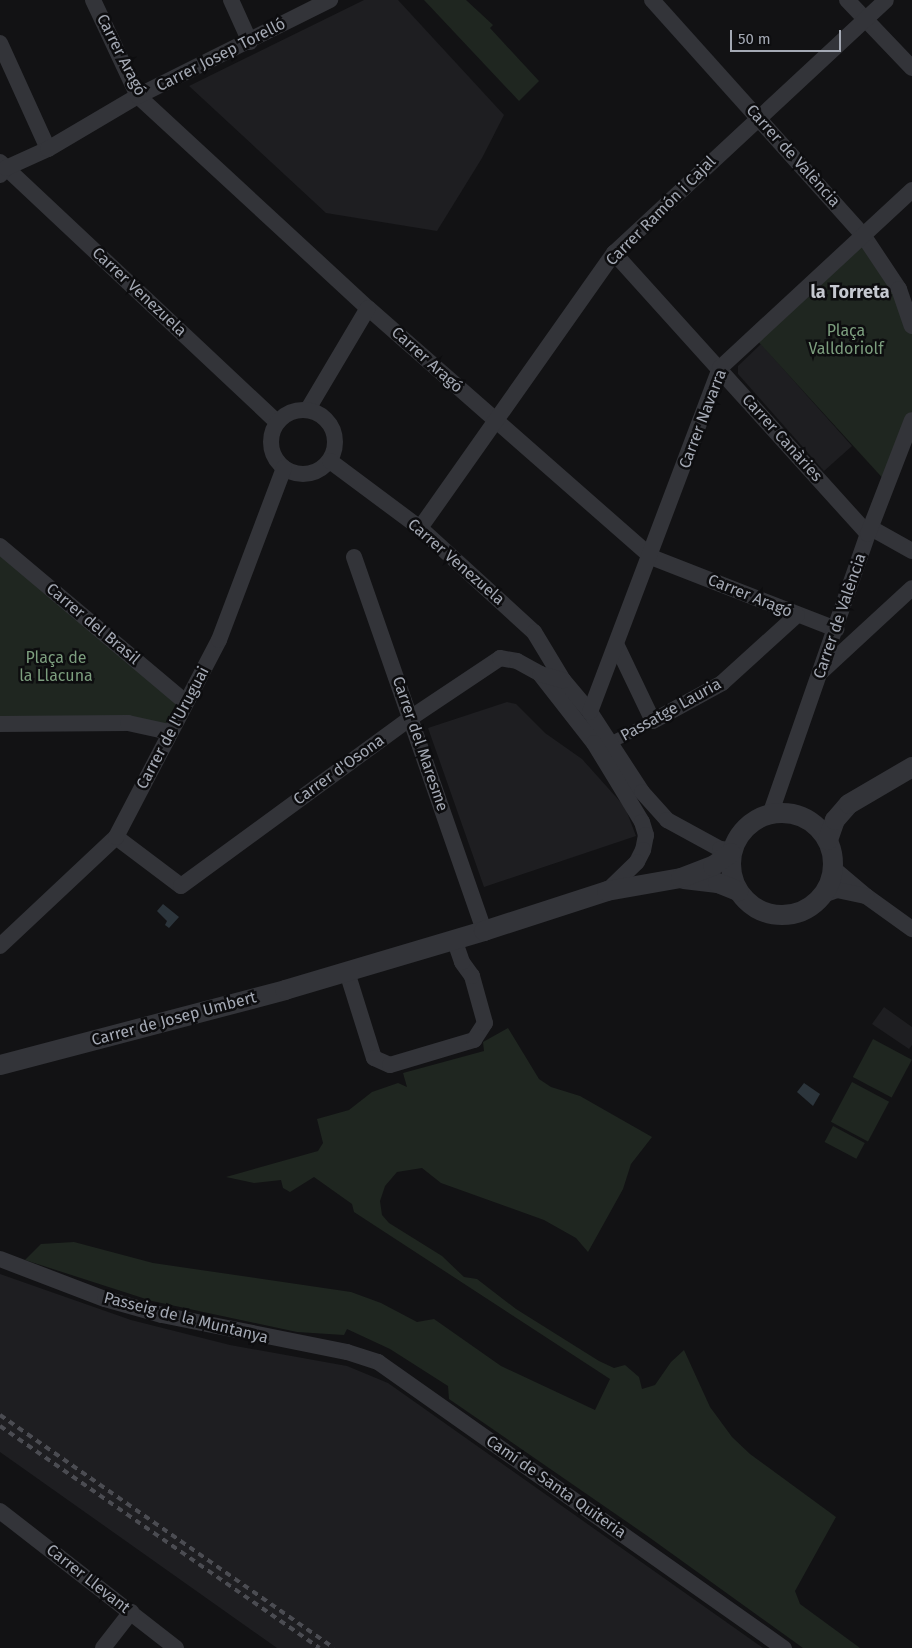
<!DOCTYPE html>
<html>
<head>
<meta charset="utf-8">
<style>
	body { margin:0 }
	#map { position:relative; width:912px; height:1648px; overflow:hidden; background:#121214; font-family:"Fira Sans",sans-serif }
	div>[style] { position:absolute }
	.built>* { inset:0; background:#1e1e21 }
	.green>* { inset:0; background:#1f2620; transform-origin:0 0 }
	.water>* { inset:0; background:#2c353c }
	.pedestrian>* { height:12px; margin:-6px; padding:0 6px; transform-origin:6px; border-radius:6px; background:#333439 }
	.minor>* { height:16px; margin:-8px; padding:0 8px; transform-origin:8px; border-radius:8px; background:#333439 }
	.minor>.ring { margin:-8px; padding:0; box-sizing:content-box; background:none; border:16px solid #333439; border-radius:50% }
	.tertiary>* { height:20px; margin:-10px; padding:0 10px; transform-origin:10px; border-radius:10px; background:#333439 }
	.tertiary>.ring { margin:-10px; padding:0; box-sizing:content-box; background:none; border:20px solid #333439; border-radius:50% }
	.rail>* { height:4px; margin-top:-2px; transform-origin:0; background:repeating-linear-gradient(90deg,#4b4c52 0 6px,transparent 0 11px) }
	span { translate:-50% -50%; white-space:nowrap; text-align:center; line-height:1.15; -webkit-text-stroke:5px #0d0d0f; paint-order:stroke }
	.street-label { font-size:16px; color:#a4a9b4 }
	.park-label { font-size:16px; color:#7c9e7e }
	.neighbourhood-label { font-size:18px; color:#c5c8d0; font-weight:700 }
	.scale { position:absolute; left:730px; top:30px; width:111px; height:22px; box-sizing:border-box; border:2px solid #a4a9b4; border-top:0; padding-left:6px; font-size:15px; line-height:18px; white-space:nowrap; color:#a4a9b4; -webkit-text-stroke:4px #0d0d0f; paint-order:stroke }
</style>
</head>
<body>
<div id="map">
	<div class="built">
		<div style="clip-path:polygon(364px 0,398px 0,504px 115px,482px 158px,437px 231px,326px 213px,189px 86px)"></div>
		<div style="clip-path:polygon(761px 344px,852px 446px,824px 471px,738px 374px,738px 366px)"></div>
		<div style="clip-path:polygon(507px 702px,516px 704px,545px 733px,582px 759px,625px 807px,636px 836px,484px 887px,428px 728px)"></div>
		<div style="clip-path:polygon(884px 1007px,912px 1027px,912px 1045px,909px 1049px,872px 1024px)"></div>
		<div style="clip-path:polygon(0 1274px,131px 1320px,230px 1345px,347px 1366px,388px 1383px,763px 1648px,277px 1648px,0 1452px)"></div>
	</div>
	<div class="green">
		<div style="clip-path:polygon(424px 0,466px 0,493px 25px,490px 28px,539px 81px,519px 101px)"></div>
		<div style="clip-path:polygon(863px 235px,912px 326px,912px 420px,888px 484px,753px 336px)"></div>
		<div style="clip-path:polygon(0 546px,185px 702px,169px 732px,0 724px)"></div>
		<div style="clip-path:polygon(508px 1028px,539px 1079px,551px 1087px,580px 1096px,652px 1137px,631px 1164px,623px 1189px,588px 1252px,576px 1238px,544px 1220px,441px 1183px,422px 1168px,397px 1172px,385px 1186px,380px 1201px,382px 1215px,389px 1223px,442px 1256px,464px 1277px,477px 1279px,516px 1309px,599px 1361px,614px 1368px,625px 1365px,639px 1377px,642px 1389px,655px 1385px,671px 1362px,684px 1350px,710px 1407px,732px 1437px,750px 1454px,836px 1517px,795px 1591px,800px 1604px,860px 1648px,803px 1648px,646px 1535px,449px 1399px,448px 1386px,390px 1349px,347px 1329px,344px 1335px,297px 1332px,152px 1301px,25px 1260px,41px 1244px,74px 1242px,153px 1263px,351px 1292px,381px 1303px,417px 1322px,434px 1319px,501px 1366px,595px 1410px,610px 1379px,354px 1212px,352px 1204px,314px 1177px,290px 1192px,283px 1188px,281px 1180px,254px 1183px,226px 1177px,318px 1151px,323px 1143px,317px 1119px,349px 1110px,372px 1092px,398px 1083px,407px 1087px,403px 1073px,484px 1051px,483px 1042px)"></div>
		<div style="left:873px;top:1039px;width:44px;height:43px;rotate:28deg"></div>
		<div style="left:852px;top:1082px;width:42px;height:45px;rotate:28deg"></div>
		<div style="left:833px;top:1126px;width:36px;height:18px;rotate:28deg"></div>
	</div>
	<div class="water">
		<div style="clip-path:polygon(163px 904px,179px 917px,169px 928px,165px 925px,167px 921px,157px 911px)"></div>
		<div style="clip-path:polygon(804px 1083px,820px 1094px,813px 1106px,797px 1092px)"></div>
	</div>
	<div class="pedestrian">
		<div style="left:610px;top:743px;width:48px;rotate:-27.1deg"></div>
	</div>
	<div class="minor">
		<div style="left:93px;top:0;width:106px;rotate:64.9deg"></div>
		<div style="left:138px;top:96px;width:313px;rotate:42.7deg"></div>
		<div style="left:368px;top:308px;width:377px;rotate:41.3deg"></div>
		<div style="left:651px;top:557px;width:199px;rotate:21.3deg"></div>
		<div style="left:231px;top:0;width:46px;rotate:65.7deg"></div>
		<div style="left:652px;top:0;width:316px;rotate:48.1deg"></div>
		<div style="left:863px;top:235px;width:65px;rotate:56.3deg"></div>
		<div style="left:899px;top:289px;width:39px;rotate:71deg"></div>
		<div style="left:847px;top:0;width:94px;rotate:46.3deg"></div>
		<div style="left:0;top:43px;width:116px;rotate:65.6deg"></div>
		<div style="left:0;top:162px;width:380px;rotate:43.2deg"></div>
		<div style="left:0;top:175px;width:9px;rotate:-49deg"></div>
		<div style="left:6px;top:168px;width:46px;rotate:-24.3deg"></div>
		<div style="left:48px;top:149px;width:104px;rotate:-30.5deg"></div>
		<div style="left:138px;top:96px;width:215px;rotate:-26.6deg"></div>
		<div style="left:614px;top:253px;width:379px;rotate:47.9deg"></div>
		<div style="left:308px;top:409px;width:117px;rotate:-59.3deg"></div>
		<div class="ring" style="left:271px;top:410px;width:48px;height:48px"></div>
		<div style="left:330px;top:461px;width:112px;rotate:36.7deg"></div>
		<div style="left:420px;top:528px;width:154px;rotate:42.4deg"></div>
		<div style="left:534px;top:632px;width:56px;rotate:58.9deg"></div>
		<div style="left:563px;top:680px;width:42px;rotate:49.8deg"></div>
		<div style="left:590px;top:712px;width:95px;rotate:57deg"></div>
		<div style="left:642px;top:792px;width:38px;rotate:48deg"></div>
		<div style="left:667px;top:820px;width:60px;rotate:28.7deg"></div>
		<div style="left:720px;top:849px;width:13px;rotate:4deg"></div>
		<div style="left:420px;top:528px;width:337px;rotate:-54.8deg"></div>
		<div style="left:614px;top:253px;width:371px;rotate:-42.9deg"></div>
		<div style="left:871px;top:528px;width:47px;rotate:29.3deg"></div>
		<div style="left:0;top:546px;width:242px;rotate:40.1deg"></div>
		<div style="left:354px;top:557px;width:396px;rotate:70.8deg"></div>
		<div style="left:617px;top:646px;width:83px;rotate:64.4deg"></div>
		<div style="left:653px;top:721px;width:79px;rotate:-28.8deg"></div>
		<div style="left:722px;top:683px;width:101px;rotate:-42.2deg"></div>
		<div style="left:822px;top:671px;width:122px;rotate:-42.7deg"></div>
		<div style="left:540px;top:674px;width:88px;rotate:52deg"></div>
		<div style="left:594px;top:743px;width:92px;rotate:58.7deg"></div>
		<div style="left:642px;top:822px;width:14px;rotate:73deg"></div>
		<div style="left:646px;top:835px;width:15px;rotate:101deg"></div>
		<div style="left:643px;top:850px;width:13px;rotate:117deg"></div>
		<div style="left:637px;top:862px;width:42px;rotate:136deg"></div>
		<div style="left:590px;top:712px;width:368px;rotate:-69.3deg"></div>
		<div style="left:720px;top:368px;width:262px;rotate:-42.8deg"></div>
		<div style="left:0;top:724px;width:128px;rotate:-0.4deg"></div>
		<div style="left:128px;top:723px;width:42px;rotate:12.4deg"></div>
		<div style="left:771px;top:812px;width:294px;rotate:-70.8deg"></div>
		<div style="left:868px;top:534px;width:122px;rotate:-68.9deg"></div>
		<div style="left:116px;top:837px;width:81px;rotate:37deg"></div>
		<div style="left:181px;top:886px;width:286px;rotate:-36.2deg"></div>
		<div style="left:412px;top:717px;width:106px;rotate:-33.8deg"></div>
		<div style="left:500px;top:658px;width:17px;rotate:10deg"></div>
		<div style="left:517px;top:661px;width:26px;rotate:29deg"></div>
		<div style="left:540px;top:674px;width:24px;rotate:15deg"></div>
		<div style="left:833px;top:868px;width:43px;rotate:40.3deg"></div>
		<div style="left:866px;top:896px;width:57px;rotate:35.7deg"></div>
		<div style="left:823px;top:895px;width:15px;rotate:-20deg"></div>
		<div style="left:837px;top:890px;width:30px;rotate:12deg"></div>
		<div style="left:0;top:946px;width:159px;rotate:-43.2deg"></div>
		<div style="left:116px;top:837px;width:222px;rotate:-62.4deg"></div>
		<div style="left:219px;top:640px;width:184px;rotate:-69.3deg"></div>
		<div style="left:347px;top:972px;width:90px;rotate:72.6deg"></div>
		<div style="left:374px;top:1058px;width:17px;rotate:24deg"></div>
		<div style="left:390px;top:1065px;width:88px;rotate:-16.6deg"></div>
		<div style="left:474px;top:1040px;width:20px;rotate:-57deg"></div>
		<div style="left:485px;top:1023px;width:49px;rotate:-105.5deg"></div>
		<div style="left:472px;top:976px;width:17px;rotate:-126deg"></div>
		<div style="left:462px;top:962px;width:24px;rotate:-109deg"></div>
		<div style="left:0;top:1259px;width:112px;rotate:20.9deg"></div>
		<div style="left:105px;top:1299px;width:59px;rotate:15.7deg"></div>
		<div style="left:162px;top:1315px;width:189px;rotate:11.3deg"></div>
		<div style="left:347px;top:1352px;width:33px;rotate:18deg"></div>
		<div style="left:378px;top:1362px;width:497px;rotate:35.2deg"></div>
		<div style="left:0;top:1511px;width:223px;rotate:37.9deg"></div>
		<div style="left:103px;top:1648px;width:46px;rotate:-52.1deg"></div>
	</div>
	<div class="tertiary">
		<div class="ring" style="left:731px;top:813px;width:82px;height:82px"></div>
		<div style="left:828px;top:840px;width:21px;rotate:-71deg"></div>
		<div style="left:835px;top:820px;width:21px;rotate:-49deg"></div>
		<div style="left:849px;top:804px;width:73px;rotate:-30.4deg"></div>
		<div style="left:684px;top:879px;width:34px;rotate:7deg"></div>
		<div style="left:718px;top:883px;width:22px;rotate:22deg"></div>
		<div style="left:0;top:1065px;width:295px;rotate:-14.7deg"></div>
		<div style="left:285px;top:990px;width:208px;rotate:-16.5deg"></div>
		<div style="left:484px;top:931px;width:129px;rotate:-18deg"></div>
		<div style="left:607px;top:891px;width:75px;rotate:-10deg"></div>
		<div style="left:681px;top:878px;width:34px;rotate:-21deg"></div>
		<div style="left:713px;top:866px;width:22px;rotate:-36deg"></div>
	</div>
	<div class="rail">
		<div style="left:0;top:1415px;width:407px;rotate:34.9deg"></div>
		<div style="left:0;top:1426px;width:389px;rotate:34.8deg"></div>
	</div>
	<div class="street-label">
		<span style="left:121px;top:55px;rotate:63deg">Carrer Aragó</span>
		<span style="left:221px;top:55px;rotate:-27deg">Carrer Josep Torelló</span>
		<span style="left:793px;top:156px;rotate:48deg">Carrer de València</span>
		<span style="left:661px;top:211px;rotate:-45deg">Carrer Ramón i Cajal</span>
		<span style="left:139px;top:292px;rotate:43deg">Carrer Venezuela</span>
		<span style="left:427px;top:360px;rotate:42deg">Carrer Aragó</span>
		<span style="left:703px;top:419px;rotate:-69deg">Carrer Navarra</span>
		<span style="left:782px;top:438px;rotate:48deg">Carrer Canàries</span>
		<span style="left:456px;top:562px;rotate:41deg">Carrer Venezuela</span>
		<span style="left:750px;top:596px;rotate:22deg">Carrer Aragó</span>
		<span style="left:840px;top:616px;rotate:-71deg">Carrer de València</span>
		<span style="left:93px;top:624px;rotate:40deg">Carrer del Brasil</span>
		<span style="left:671px;top:710px;rotate:-29deg">Passatge Lauria</span>
		<span style="left:173px;top:728px;rotate:-62deg">Carrer de l'Uruguai</span>
		<span style="left:420px;top:744px;rotate:71deg">Carrer del Maresme</span>
		<span style="left:339px;top:770px;rotate:-36deg">Carrer d'Osona</span>
		<span style="left:174px;top:1019px;rotate:-15deg">Carrer de Josep Umbert</span>
		<span style="left:186px;top:1318px;rotate:14deg">Passeig de la Muntanya</span>
		<span style="left:556px;top:1487px;rotate:35deg">Camí de Santa Quiteria</span>
		<span style="left:88px;top:1579px;rotate:38deg">Carrer Llevant</span>
	</div>
	<div class="park-label">
		<span style="left:846px;top:340px">Plaça<br>Valldoriolf</span>
		<span style="left:56px;top:667px">Plaça de<br>la Llacuna</span>
	</div>
	<div class="neighbourhood-label">
		<span style="left:850px;top:292px">la Torreta</span>
	</div>
	<div class="scale">50 m</div>
</div>
</body>
</html>
